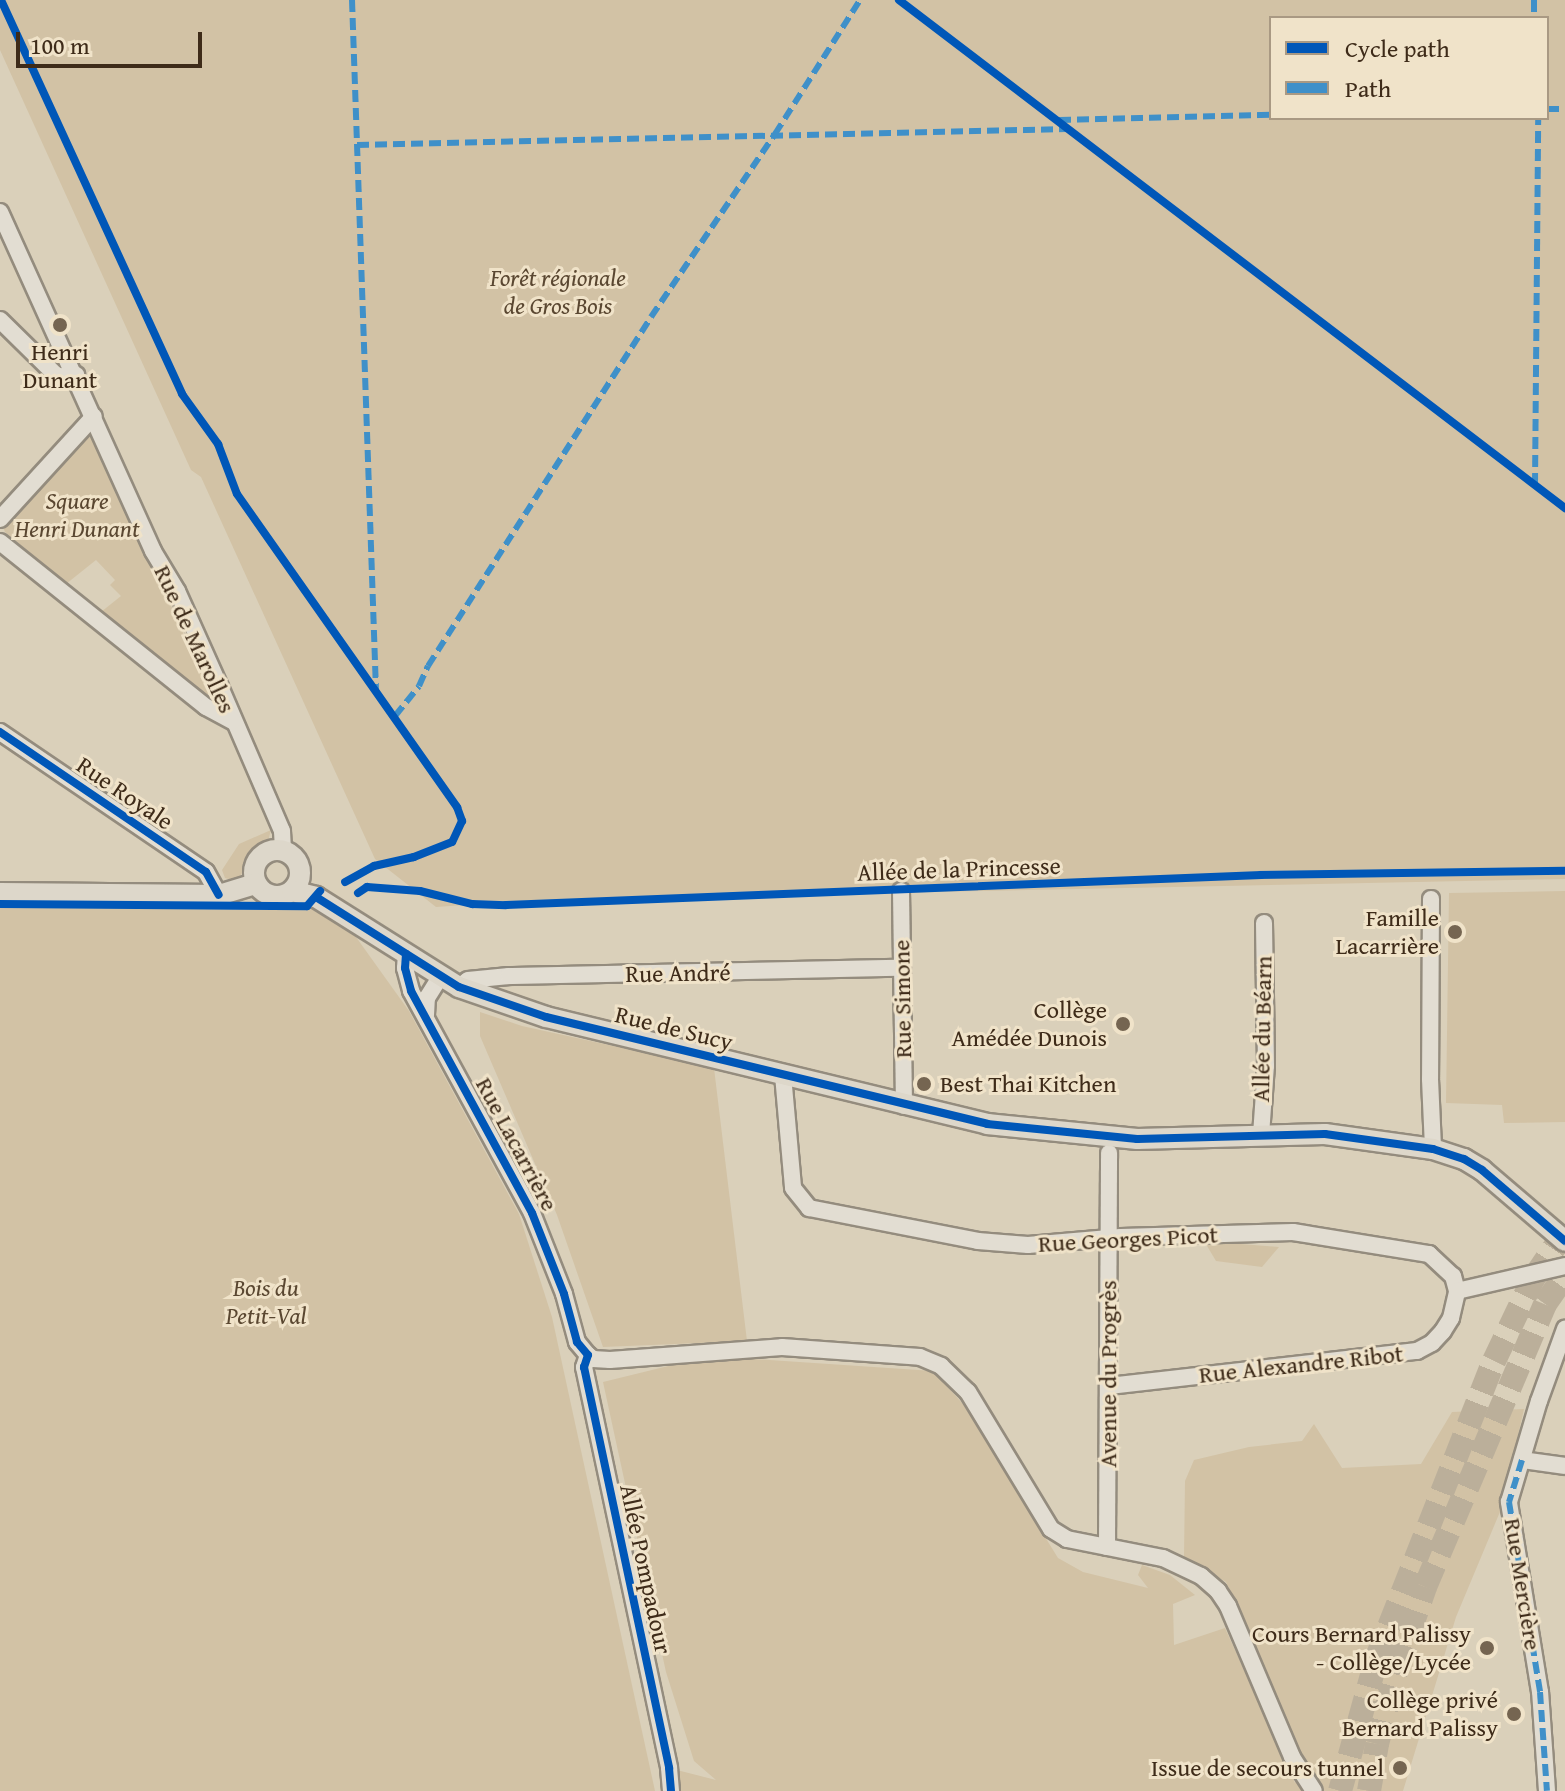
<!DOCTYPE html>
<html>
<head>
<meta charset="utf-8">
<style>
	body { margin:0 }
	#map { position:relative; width:1565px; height:1791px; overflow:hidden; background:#dad0ba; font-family:"Gentium Book Plus",serif }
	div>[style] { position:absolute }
	.green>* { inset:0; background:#d2c2a5 }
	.highway-tunnel>* { height:24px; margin-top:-12px; transform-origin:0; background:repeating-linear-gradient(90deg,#bbaf9a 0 24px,transparent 0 36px) }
	.roads { filter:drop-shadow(2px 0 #948c7e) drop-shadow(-2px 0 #948c7e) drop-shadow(0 2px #948c7e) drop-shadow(0 -2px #948c7e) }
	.minor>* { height:16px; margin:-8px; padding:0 8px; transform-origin:8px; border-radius:8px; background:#e2ddd2 }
	.major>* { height:20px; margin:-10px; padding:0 10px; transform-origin:10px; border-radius:10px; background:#ddd7ca }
	.major>.ring { margin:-10px; padding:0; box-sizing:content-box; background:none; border:20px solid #ddd7ca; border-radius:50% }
	.quiet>* { height:6px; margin-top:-3px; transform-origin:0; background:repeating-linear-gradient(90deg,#3f90c9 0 12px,transparent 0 18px) }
	.cycleway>* { height:8px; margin:-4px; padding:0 4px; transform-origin:4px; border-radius:4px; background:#0057b8 }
	.dots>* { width:22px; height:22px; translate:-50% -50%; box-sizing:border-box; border:4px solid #f0e3c9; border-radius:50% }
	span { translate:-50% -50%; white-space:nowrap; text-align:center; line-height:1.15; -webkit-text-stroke:6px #f0e3c9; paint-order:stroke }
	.park-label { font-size:24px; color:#5a4731; font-style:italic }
	.poi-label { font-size:24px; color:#3e2b19 }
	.right { translate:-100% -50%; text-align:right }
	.left { translate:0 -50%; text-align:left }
	.street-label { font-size:24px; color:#3e2b19 }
	.legend { position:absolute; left:1269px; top:16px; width:280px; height:104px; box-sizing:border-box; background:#f0e3c9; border:2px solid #a99983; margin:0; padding:10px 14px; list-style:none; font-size:24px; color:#3e2b19 }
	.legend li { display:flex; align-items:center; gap:16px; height:40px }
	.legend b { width:40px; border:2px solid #a99983 }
	.scale { position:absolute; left:16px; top:32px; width:186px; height:36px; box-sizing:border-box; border:4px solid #3e2b19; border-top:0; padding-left:10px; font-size:24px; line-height:28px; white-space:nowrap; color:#3e2b19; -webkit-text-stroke:6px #f0e3c9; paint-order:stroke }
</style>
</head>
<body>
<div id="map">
	<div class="green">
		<div style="clip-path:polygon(evenodd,0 0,1565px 0,1565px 879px,536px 900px,436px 907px,375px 859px,201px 477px,191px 470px,0 50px,0 0,1271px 18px,1547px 18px,1547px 118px,1271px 118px,1271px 18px)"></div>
		<div style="clip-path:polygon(84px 437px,95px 437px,210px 692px,205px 697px,101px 612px,121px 596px,110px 585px,115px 580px,96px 560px,66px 584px,5px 532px,3px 527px)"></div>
		<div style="clip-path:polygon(271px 830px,268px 841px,251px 855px,240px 877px,235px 881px,225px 878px,222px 870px,239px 844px)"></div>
		<div style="clip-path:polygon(1565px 891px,1565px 1122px,1504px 1123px,1502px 1105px,1446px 1103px,1449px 893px)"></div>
		<div style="clip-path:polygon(0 905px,308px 907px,333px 916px,351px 930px,409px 1011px,519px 1214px,552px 1317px,655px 1791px,0 1791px)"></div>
		<div style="clip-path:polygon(480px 1012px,522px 1026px,714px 1068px,747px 1341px,603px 1347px,557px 1215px,480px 1036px)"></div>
		<div style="clip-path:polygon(1204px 1241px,1279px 1247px,1262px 1267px,1216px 1261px)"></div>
		<div style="clip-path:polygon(709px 1356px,933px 1371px,963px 1404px,1058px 1558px,1083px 1572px,1148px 1588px,1138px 1575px,1142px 1565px,1170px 1575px,1195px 1595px,1173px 1604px,1174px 1645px,1225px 1628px,1295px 1783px,1301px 1760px,1226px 1582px,1184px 1557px,1185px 1481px,1194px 1460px,1249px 1447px,1302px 1441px,1314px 1424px,1342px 1468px,1421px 1464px,1452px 1412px,1524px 1409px,1502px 1507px,1456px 1617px,1403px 1791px,671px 1791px,669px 1768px,716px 1780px,694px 1761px,666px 1672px,603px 1382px)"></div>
	</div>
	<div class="highway-tunnel">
		<div style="left:1340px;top:1791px;width:136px;rotate:-74.6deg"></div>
		<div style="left:1376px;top:1660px;width:321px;rotate:-68.5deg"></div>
		<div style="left:1494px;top:1361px;width:91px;rotate:-64.6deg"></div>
		<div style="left:1533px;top:1279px;width:57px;rotate:-55.8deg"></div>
		<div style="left:1369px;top:1791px;width:48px;rotate:-80.3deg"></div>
		<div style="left:1377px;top:1744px;width:79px;rotate:-75.3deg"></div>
		<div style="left:1397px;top:1668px;width:86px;rotate:-70.9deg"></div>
		<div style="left:1425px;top:1587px;width:307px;rotate:-67deg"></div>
		<div style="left:1545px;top:1304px;width:35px;rotate:-55deg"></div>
	</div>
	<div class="roads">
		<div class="minor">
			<div style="left:0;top:212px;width:372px;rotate:65.7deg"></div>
			<div style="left:153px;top:551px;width:47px;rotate:59deg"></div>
			<div style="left:177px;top:591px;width:105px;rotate:65.9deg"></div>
			<div style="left:220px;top:687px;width:157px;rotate:66.7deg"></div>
			<div style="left:282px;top:831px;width:19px;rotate:87deg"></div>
			<div style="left:0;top:320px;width:78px;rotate:44.5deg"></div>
			<div style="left:56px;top:375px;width:13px;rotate:13deg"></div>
			<div style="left:69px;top:378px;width:8px;rotate:-23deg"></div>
			<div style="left:0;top:519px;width:139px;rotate:-47.6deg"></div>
			<div style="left:0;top:542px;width:264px;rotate:38.7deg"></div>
			<div style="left:206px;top:707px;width:30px;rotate:28deg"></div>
			<div style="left:0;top:732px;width:249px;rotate:34.2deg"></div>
			<div style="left:206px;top:872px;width:26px;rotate:61deg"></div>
			<div style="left:901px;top:891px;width:215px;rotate:89.2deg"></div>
			<div style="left:1431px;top:899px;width:180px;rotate:90.3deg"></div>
			<div style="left:1430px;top:1079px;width:70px;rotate:87.5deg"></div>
			<div style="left:406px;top:954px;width:14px;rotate:94deg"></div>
			<div style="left:405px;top:968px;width:24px;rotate:75deg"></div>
			<div style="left:411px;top:991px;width:253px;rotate:61.4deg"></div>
			<div style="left:532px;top:1213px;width:87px;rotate:68.4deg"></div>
			<div style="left:564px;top:1294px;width:50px;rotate:74.8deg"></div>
			<div style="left:577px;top:1342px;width:17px;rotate:50deg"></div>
			<div style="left:588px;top:1355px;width:6px;rotate:39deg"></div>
			<div style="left:593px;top:1359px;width:17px;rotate:3deg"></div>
			<div style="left:610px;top:1360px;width:172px;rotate:-4.3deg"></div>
			<div style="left:782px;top:1347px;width:138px;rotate:4.1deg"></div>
			<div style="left:920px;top:1357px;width:23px;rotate:23deg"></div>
			<div style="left:941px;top:1366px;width:37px;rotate:44deg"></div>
			<div style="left:968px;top:1392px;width:160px;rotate:58.8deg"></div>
			<div style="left:1051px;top:1529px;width:19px;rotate:32deg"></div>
			<div style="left:1067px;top:1539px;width:98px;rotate:11.2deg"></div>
			<div style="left:1163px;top:1558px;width:42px;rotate:25.3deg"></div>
			<div style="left:1201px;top:1576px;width:23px;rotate:41deg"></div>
			<div style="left:1218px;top:1591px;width:18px;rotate:56deg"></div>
			<div style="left:1228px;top:1606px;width:164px;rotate:67deg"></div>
			<div style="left:1292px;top:1757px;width:40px;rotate:57.1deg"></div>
			<div style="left:459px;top:987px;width:11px;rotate:-38deg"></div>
			<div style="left:468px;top:980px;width:41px;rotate:-5.6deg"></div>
			<div style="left:509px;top:976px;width:392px;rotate:-1.2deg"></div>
			<div style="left:426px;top:1015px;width:17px;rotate:-87deg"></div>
			<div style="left:427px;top:998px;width:25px;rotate:-58deg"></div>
			<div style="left:783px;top:1075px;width:113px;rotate:84.9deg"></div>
			<div style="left:793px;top:1188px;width:26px;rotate:51deg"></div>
			<div style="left:809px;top:1208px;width:172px;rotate:11deg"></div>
			<div style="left:978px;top:1241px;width:50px;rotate:4.6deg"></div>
			<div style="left:1028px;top:1245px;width:93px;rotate:-4.9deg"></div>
			<div style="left:1121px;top:1237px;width:172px;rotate:-1.7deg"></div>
			<div style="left:1293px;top:1232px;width:138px;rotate:9.2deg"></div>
			<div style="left:1429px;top:1254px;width:33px;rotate:43deg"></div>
			<div style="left:1453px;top:1276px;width:16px;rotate:75deg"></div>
			<div style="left:1261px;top:1135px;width:69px;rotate:-85.9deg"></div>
			<div style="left:1266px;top:1066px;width:143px;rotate:-90.8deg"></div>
			<div style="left:1457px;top:1291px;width:111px;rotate:-13deg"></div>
			<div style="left:588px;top:1355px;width:13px;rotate:108deg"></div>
			<div style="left:584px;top:1367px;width:410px;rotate:78deg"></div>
			<div style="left:669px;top:1768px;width:23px;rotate:85deg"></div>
			<div style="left:1109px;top:1386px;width:310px;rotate:-6.5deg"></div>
			<div style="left:1417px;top:1351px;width:17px;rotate:-28deg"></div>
			<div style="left:1432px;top:1343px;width:16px;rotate:-47deg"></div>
			<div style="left:1443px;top:1331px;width:15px;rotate:-58deg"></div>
			<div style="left:1451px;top:1318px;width:28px;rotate:-77deg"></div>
			<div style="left:1522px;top:1460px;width:43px;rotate:7.9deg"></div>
			<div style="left:1107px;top:1547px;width:394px;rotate:-89.7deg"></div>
			<div style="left:1547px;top:1791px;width:99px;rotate:-94deg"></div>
			<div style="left:1540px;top:1692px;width:193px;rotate:-99.3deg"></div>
			<div style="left:1509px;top:1502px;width:105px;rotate:-73.5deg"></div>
			<div style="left:1539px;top:1401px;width:77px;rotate:-70.1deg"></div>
		</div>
		<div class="major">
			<div class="ring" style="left:254px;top:850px;width:26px;height:26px"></div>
			<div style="left:292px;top:891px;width:25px;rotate:14deg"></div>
			<div style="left:316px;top:897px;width:169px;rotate:32.2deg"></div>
			<div style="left:459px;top:987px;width:92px;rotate:19deg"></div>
			<div style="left:546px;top:1017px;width:454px;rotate:13.6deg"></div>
			<div style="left:987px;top:1124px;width:151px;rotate:5.7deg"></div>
			<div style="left:1137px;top:1139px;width:188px;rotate:-1.5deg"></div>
			<div style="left:1325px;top:1134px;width:109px;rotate:7.9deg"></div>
			<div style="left:1433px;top:1149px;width:33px;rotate:18deg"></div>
			<div style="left:1464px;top:1159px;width:21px;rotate:31deg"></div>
			<div style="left:1482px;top:1170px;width:109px;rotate:40.5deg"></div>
			<div style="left:0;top:893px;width:219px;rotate:0.5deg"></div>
			<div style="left:219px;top:895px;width:39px;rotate:-17deg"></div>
		</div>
	</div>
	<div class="quiet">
		<div style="left:352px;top:0;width:690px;rotate:88.01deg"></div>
		<div style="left:1534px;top:0;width:18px;rotate:90deg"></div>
		<div style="left:1547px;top:109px;width:18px"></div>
		<div style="left:1059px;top:120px;width:212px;rotate:-1.4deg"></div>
		<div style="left:357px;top:145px;width:710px;rotate:-1.29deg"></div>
		<div style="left:1535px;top:485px;width:367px;rotate:-89.5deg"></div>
		<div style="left:395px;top:716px;width:38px;rotate:-51deg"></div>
		<div style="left:419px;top:686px;width:22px;rotate:-66deg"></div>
		<div style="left:428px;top:666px;width:414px;rotate:-57.4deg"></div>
		<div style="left:651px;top:317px;width:221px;rotate:-55.9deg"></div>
		<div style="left:775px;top:134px;width:159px;rotate:-57.6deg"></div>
		<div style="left:1522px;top:1460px;width:44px;rotate:107.2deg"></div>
		<div style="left:1509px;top:1502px;width:193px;rotate:80.7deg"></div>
		<div style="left:1540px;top:1692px;width:99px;rotate:86deg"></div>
	</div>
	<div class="cycleway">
		<div style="left:1px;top:0;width:434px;rotate:65.3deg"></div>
		<div style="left:182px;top:394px;width:62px;rotate:54.2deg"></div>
		<div style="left:218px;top:444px;width:53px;rotate:69.2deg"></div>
		<div style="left:237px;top:494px;width:383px;rotate:54.9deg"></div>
		<div style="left:457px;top:807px;width:15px;rotate:70deg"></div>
		<div style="left:462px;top:821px;width:23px;rotate:115deg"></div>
		<div style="left:452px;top:842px;width:41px;rotate:158.5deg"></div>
		<div style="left:414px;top:857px;width:41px;rotate:167.3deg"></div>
		<div style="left:374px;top:866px;width:33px;rotate:151deg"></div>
		<div style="left:899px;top:0;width:838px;rotate:37.34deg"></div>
		<div style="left:0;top:732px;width:249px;rotate:34.2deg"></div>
		<div style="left:206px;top:872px;width:26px;rotate:61deg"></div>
		<div style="left:358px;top:893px;width:11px;rotate:-34deg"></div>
		<div style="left:367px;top:887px;width:53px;rotate:4.3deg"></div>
		<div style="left:420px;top:891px;width:54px;rotate:14deg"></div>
		<div style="left:472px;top:904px;width:34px;rotate:2deg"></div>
		<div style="left:506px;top:905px;width:756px;rotate:-2.28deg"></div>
		<div style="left:1261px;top:875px;width:304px;rotate:-0.8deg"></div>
		<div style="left:316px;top:897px;width:169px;rotate:32.2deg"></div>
		<div style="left:459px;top:987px;width:92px;rotate:19deg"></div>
		<div style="left:546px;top:1017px;width:454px;rotate:13.6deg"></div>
		<div style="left:987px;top:1124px;width:151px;rotate:5.7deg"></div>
		<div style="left:1137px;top:1139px;width:188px;rotate:-1.5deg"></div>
		<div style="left:1325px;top:1134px;width:109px;rotate:7.9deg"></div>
		<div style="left:1433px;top:1149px;width:33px;rotate:18deg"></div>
		<div style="left:1464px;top:1159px;width:21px;rotate:31deg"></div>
		<div style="left:1482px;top:1170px;width:109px;rotate:40.5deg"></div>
		<div style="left:0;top:904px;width:307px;rotate:0.4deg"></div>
		<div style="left:307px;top:906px;width:20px;rotate:-49deg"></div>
		<div style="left:406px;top:954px;width:14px;rotate:94deg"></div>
		<div style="left:405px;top:968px;width:24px;rotate:75deg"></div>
		<div style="left:411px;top:991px;width:253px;rotate:61.4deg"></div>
		<div style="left:532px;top:1213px;width:87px;rotate:68.4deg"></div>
		<div style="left:564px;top:1294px;width:50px;rotate:74.8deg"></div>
		<div style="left:577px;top:1342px;width:17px;rotate:50deg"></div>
		<div style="left:588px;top:1355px;width:13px;rotate:108deg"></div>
		<div style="left:584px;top:1367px;width:410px;rotate:78deg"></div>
		<div style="left:669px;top:1768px;width:23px;rotate:85deg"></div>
	</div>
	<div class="dots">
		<div style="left:60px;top:325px;background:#756551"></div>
		<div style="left:1455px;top:932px;background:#756551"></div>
		<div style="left:1123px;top:1024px;background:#756551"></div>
		<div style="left:924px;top:1084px;background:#756551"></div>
		<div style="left:1487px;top:1648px;background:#756551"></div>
		<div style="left:1514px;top:1714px;background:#756551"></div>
		<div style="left:1400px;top:1768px;background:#756551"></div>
	</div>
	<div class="park-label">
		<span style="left:558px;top:292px">Forêt régionale<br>de Gros Bois</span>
		<span style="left:77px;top:515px">Square<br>Henri Dunant</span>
		<span style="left:266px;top:1302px">Bois du<br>Petit-Val</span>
	</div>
	<div class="poi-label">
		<span style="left:60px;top:366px">Henri<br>Dunant</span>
		<span class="right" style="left:1439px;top:932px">Famille<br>Lacarrière</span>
		<span class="right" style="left:1107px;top:1024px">Collège<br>Amédée Dunois</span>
		<span class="left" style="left:940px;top:1084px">Best Thai Kitchen</span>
		<span class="right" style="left:1471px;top:1648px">Cours Bernard Palissy<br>- Collège/Lycée</span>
		<span class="right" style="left:1498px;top:1714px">Collège privé<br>Bernard Palissy</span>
		<span class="right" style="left:1384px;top:1768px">Issue de secours tunnel</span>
	</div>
	<div class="street-label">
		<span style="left:195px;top:639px;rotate:65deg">Rue de Marolles</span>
		<span style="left:125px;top:793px;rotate:34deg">Rue Royale</span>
		<span style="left:959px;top:869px;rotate:-2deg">Allée de la Princesse</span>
		<span style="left:678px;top:973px;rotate:-1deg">Rue André</span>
		<span style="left:902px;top:999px;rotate:-91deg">Rue Simone</span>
		<span style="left:674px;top:1028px;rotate:14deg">Rue de Sucy</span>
		<span style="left:1262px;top:1029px;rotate:-89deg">Allée du Béarn</span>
		<span style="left:517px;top:1144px;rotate:62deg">Rue Lacarrière</span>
		<span style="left:1128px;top:1239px;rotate:-3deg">Rue Georges Picot</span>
		<span style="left:1301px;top:1364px;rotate:-6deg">Rue Alexandre Ribot</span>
		<span style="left:1108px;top:1374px;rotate:-90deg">Avenue du Progrès</span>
		<span style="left:646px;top:1569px;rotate:78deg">Allée Pompadour</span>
		<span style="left:1523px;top:1584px;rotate:81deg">Rue Mercière</span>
	</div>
	<ul class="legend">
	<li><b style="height:10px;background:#0057b8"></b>Cycle path</li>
	<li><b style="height:10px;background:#3f90c9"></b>Path</li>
	</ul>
	<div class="scale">100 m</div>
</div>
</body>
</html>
